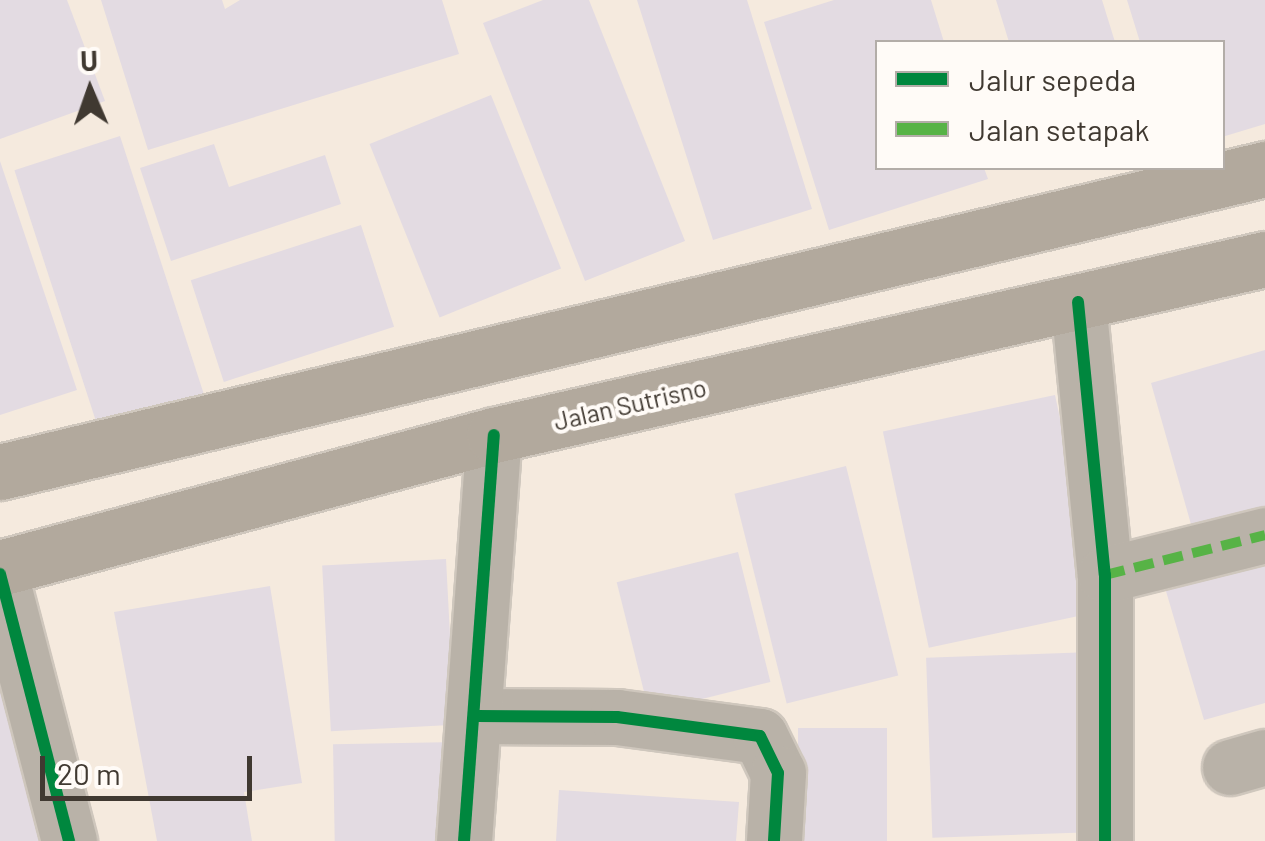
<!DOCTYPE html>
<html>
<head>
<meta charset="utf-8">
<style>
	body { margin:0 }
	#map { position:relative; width:1265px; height:841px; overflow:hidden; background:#f5eade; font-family:Barlow,sans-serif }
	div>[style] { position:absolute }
	.building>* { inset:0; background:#e3dbe2; transform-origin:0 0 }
	.roads { filter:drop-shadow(2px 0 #cfc7bd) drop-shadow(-2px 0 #cfc7bd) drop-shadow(0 2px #cfc7bd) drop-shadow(0 -2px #cfc7bd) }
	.street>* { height:55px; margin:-27.5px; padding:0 27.5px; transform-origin:27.5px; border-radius:27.5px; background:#b9b2a8 }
	.primary>* { height:55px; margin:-27.5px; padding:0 27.5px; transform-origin:27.5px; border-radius:27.5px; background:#b2a99d }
	.quiet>* { height:10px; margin-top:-5px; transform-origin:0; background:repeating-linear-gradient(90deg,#57b346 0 20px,transparent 0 30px) }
	.cycleway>* { height:12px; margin:-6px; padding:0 6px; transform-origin:6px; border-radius:6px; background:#00873e }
	span { translate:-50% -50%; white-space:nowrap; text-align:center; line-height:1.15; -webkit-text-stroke:8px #fffbf7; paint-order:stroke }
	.street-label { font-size:25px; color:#403931 }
	.legend { position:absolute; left:875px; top:40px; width:350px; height:130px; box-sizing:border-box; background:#fffbf7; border:2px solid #b3ada8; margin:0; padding:12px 18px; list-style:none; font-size:30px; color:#403931 }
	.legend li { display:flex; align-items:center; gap:20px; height:50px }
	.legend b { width:50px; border:2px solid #b3ada8 }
	.north { position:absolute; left:40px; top:40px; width:100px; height:100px; -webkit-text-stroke:8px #fffbf7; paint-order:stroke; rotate:358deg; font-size:28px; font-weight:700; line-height:40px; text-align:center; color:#403931 }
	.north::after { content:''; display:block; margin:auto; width:35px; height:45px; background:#403931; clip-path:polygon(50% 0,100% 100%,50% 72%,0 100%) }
	.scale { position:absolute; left:40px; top:756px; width:212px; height:45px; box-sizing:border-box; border:5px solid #403931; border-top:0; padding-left:12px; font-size:30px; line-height:35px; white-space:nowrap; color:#403931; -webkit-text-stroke:8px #fffbf7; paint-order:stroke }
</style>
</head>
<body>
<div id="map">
	<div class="building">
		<div style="clip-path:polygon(0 0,67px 0,105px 101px,0 139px)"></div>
		<div style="clip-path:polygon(101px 0,222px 0,225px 9px,240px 0,442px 0,459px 54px,148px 150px)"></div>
		<div style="clip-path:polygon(543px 0,589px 0,685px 241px,585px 281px,483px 23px)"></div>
		<div style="clip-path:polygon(637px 0,747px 0,812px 209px,713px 240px)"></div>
		<div style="clip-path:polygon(834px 0,931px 0,944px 42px,878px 42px,878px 168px,984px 168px,988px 179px,829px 230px,764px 22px)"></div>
		<div style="clip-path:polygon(996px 0,1102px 0,1115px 42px,1009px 42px)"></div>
		<div style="clip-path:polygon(1127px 0,1265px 0,1265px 124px,1222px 137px,1222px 42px,1140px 42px)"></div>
		<div style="left:491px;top:95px;width:187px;height:131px;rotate:68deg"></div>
		<div style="left:120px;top:136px;width:272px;height:111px;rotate:72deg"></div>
		<div style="clip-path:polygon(214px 144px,229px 187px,325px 155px,341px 204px,171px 261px,140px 168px)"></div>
		<div style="clip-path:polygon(0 161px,77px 390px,0 415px)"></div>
		<div style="left:361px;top:225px;width:107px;height:179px;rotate:72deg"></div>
		<div style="clip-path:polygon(1265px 350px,1265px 522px,1196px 542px,1151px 383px)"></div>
		<div style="left:1055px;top:395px;width:221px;height:176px;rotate:78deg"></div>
		<div style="left:846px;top:466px;width:216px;height:115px;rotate:76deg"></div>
		<div style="left:738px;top:552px;width:134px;height:125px;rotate:76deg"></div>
		<div style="clip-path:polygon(1265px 552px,1265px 703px,1204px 720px,1163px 581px)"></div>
		<div style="left:446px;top:559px;width:166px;height:124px;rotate:87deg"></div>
		<div style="clip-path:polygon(270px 586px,302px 783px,244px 792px,252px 841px,157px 841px,114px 612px)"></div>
		<div style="left:1092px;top:652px;width:180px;height:166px;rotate:88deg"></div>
		<div style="clip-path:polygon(0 672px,52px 841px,0 841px)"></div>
		<div style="left:798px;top:728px;width:89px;height:113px"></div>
		<div style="left:457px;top:742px;width:99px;height:124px;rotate:89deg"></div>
		<div style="clip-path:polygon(559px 790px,739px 802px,736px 841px,556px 841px)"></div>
	</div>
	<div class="roads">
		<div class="street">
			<div style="left:1078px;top:302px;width:274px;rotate:84.4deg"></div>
			<div style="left:1105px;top:575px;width:266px;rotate:90deg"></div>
			<div style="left:0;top:574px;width:276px;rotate:75.5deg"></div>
			<div style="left:1105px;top:575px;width:165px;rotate:-14deg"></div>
			<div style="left:477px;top:716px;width:140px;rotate:0.4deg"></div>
			<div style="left:617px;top:717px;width:144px;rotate:7.6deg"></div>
			<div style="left:760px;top:736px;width:41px;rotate:64.1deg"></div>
			<div style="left:778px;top:773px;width:68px;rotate:93.4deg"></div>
			<div style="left:1230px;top:767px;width:36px;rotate:-16deg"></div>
			<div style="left:464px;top:841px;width:407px;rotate:-85.8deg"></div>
		</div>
		<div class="primary">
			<div style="left:0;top:472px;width:1301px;rotate:-13.47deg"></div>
			<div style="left:0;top:568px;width:512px;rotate:-15.07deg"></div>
			<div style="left:494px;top:435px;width:791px;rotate:-12.86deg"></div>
		</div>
	</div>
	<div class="quiet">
		<div style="left:1105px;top:575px;width:165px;rotate:-14deg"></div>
	</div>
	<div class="cycleway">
		<div style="left:1078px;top:302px;width:274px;rotate:84.4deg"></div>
		<div style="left:1105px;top:575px;width:266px;rotate:90deg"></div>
		<div style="left:0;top:574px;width:276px;rotate:75.5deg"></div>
		<div style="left:477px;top:716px;width:140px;rotate:0.4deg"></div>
		<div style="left:617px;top:717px;width:144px;rotate:7.6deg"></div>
		<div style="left:760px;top:736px;width:41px;rotate:64.1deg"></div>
		<div style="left:778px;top:773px;width:68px;rotate:93.4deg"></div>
		<div style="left:464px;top:841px;width:407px;rotate:-85.8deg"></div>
	</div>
	<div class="street-label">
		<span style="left:630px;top:404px;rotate:-13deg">Jalan Sutrisno</span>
	</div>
	<ul class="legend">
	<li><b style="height:12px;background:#00873e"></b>Jalur sepeda</li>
	<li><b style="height:12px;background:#57b346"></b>Jalan setapak</li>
	</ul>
	<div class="north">U</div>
	<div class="scale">20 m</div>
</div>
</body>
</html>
